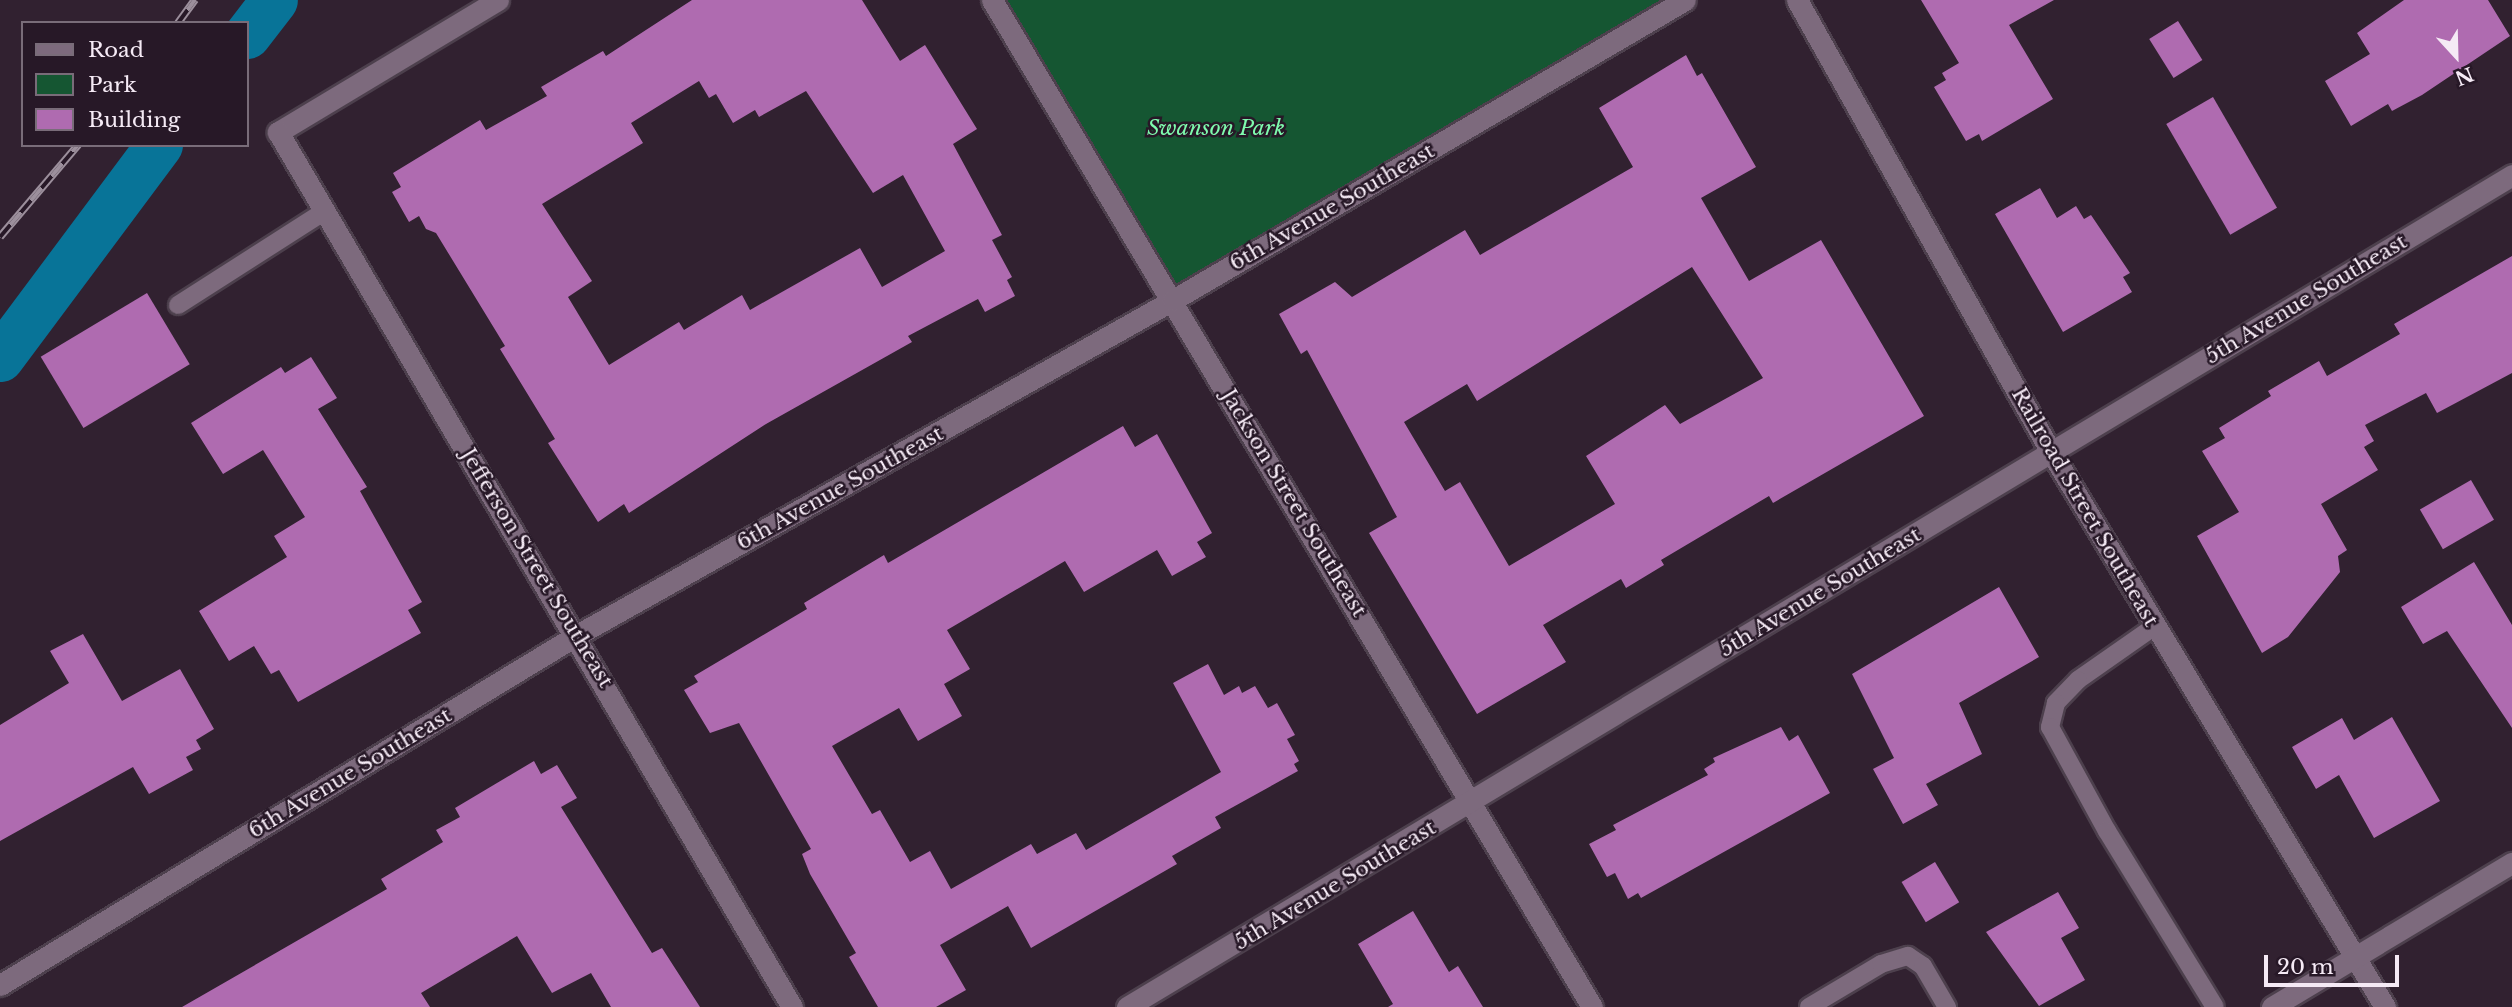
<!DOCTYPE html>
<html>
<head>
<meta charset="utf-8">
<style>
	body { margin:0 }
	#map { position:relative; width:2512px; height:1007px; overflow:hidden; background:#312130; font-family:"Libre Baskerville",serif }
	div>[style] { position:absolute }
	.green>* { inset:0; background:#155632 }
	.canal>* { height:47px; margin:-23.5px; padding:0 23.5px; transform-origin:23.5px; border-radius:23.5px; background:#087498 }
	.building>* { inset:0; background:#af6bb0; transform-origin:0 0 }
	.roads { filter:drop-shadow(2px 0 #4d404d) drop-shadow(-2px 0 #4d404d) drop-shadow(0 2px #4d404d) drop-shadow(0 -2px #4d404d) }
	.service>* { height:18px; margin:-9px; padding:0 9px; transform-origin:9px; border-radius:9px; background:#7d6a7d }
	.minor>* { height:21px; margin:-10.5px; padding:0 10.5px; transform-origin:10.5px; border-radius:10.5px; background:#7d6a7d }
	.rail>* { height:8px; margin-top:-4px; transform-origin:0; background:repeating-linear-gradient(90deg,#271827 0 16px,#9c8f9c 0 32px); box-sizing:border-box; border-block:2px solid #9c8f9c }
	span { translate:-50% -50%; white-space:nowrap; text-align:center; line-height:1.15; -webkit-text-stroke:5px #271827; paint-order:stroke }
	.park-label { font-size:21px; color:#7ffbae; font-style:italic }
	.street-label { font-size:21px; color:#f5eaf5 }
	.legend { position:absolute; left:21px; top:21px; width:228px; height:126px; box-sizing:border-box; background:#271827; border:2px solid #796c79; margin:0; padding:9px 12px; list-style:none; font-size:21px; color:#f5eaf5 }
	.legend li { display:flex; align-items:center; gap:14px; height:35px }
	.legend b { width:35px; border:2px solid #796c79 }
	.north { position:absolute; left:2421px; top:21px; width:70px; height:70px; -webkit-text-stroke:5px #271827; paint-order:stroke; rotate:158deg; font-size:19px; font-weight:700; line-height:28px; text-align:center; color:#f5eaf5 }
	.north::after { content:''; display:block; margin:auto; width:24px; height:32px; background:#f5eaf5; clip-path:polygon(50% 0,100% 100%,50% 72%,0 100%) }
	.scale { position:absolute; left:2264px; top:955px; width:135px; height:32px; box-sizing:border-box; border:4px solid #f5eaf5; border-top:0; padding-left:9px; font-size:21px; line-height:24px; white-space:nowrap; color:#f5eaf5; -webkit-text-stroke:5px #271827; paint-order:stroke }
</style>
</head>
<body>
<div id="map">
	<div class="green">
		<div style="clip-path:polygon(988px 0,1685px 0,1173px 300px)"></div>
	</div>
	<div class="canal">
		<div style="left:247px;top:35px;width:44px;rotate:-52.4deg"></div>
		<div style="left:0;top:358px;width:266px;rotate:-53.3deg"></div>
	</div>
	<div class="building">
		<div style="clip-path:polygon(evenodd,692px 0,862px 0,900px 61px,925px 45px,977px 129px,953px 144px,1002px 235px,992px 240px,1012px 277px,1007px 280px,1015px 296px,985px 312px,978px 299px,908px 336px,912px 342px,766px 424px,629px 513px,624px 504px,598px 522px,548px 443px,555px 439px,500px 349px,505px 346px,436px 233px,426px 229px,419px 216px,409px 222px,392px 192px,401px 187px,393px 173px,480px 120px,486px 130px,547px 96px,541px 87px,603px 51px,606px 56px,692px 0,699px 81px,709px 98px,716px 94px,733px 123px,755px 110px,759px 117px,806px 91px,873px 193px,903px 175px,945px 251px,882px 287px,860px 248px,750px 310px,742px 295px,684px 330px,679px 322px,609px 365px,568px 297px,592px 281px,542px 204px,643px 143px,631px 123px,699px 81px)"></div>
		<div style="clip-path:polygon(1921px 0,2054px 0,2009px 25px,2053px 99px,1982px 141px,1979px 134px,1966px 141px,1934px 87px,1946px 80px,1942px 73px,1959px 63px)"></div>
		<div style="clip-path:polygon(2404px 0,2488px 0,2510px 36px,2422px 95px,2392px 111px,2388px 104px,2351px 126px,2325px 81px,2370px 54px,2357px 33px)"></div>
		<div style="left:2178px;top:21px;width:46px;height:34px;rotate:58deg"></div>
		<div style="clip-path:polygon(evenodd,1686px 55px,1697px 76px,1702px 73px,1756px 167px,1701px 198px,1749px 281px,1821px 240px,1924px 416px,1773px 503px,1769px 496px,1661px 560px,1664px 565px,1626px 588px,1621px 579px,1543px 625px,1566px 662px,1477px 714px,1369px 533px,1397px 517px,1307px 350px,1301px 354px,1279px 314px,1335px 282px,1352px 297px,1465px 230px,1480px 255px,1633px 167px,1599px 108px,1686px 55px,1692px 267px,1763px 378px,1680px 424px,1665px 405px,1586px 456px,1615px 504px,1509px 566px,1460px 482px,1445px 491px,1404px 422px,1467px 384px,1477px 401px,1692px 267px)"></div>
		<div style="left:2213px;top:97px;width:128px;height:54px;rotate:60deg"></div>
		<div style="clip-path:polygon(2040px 188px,2057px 218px,2076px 206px,2084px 219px,2091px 215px,2130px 273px,2123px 277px,2132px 292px,2063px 332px,1995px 214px)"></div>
		<div style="clip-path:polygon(2512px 256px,2512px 373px,2437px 413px,2426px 393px,2365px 425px,2374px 441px,2364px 447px,2378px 470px,2321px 504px,2347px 550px,2338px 556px,2340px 572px,2288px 637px,2262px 653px,2197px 536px,2239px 512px,2202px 451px,2225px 438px,2219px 428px,2271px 396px,2268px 391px,2319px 361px,2327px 376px,2400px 334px,2394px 324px)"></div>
		<div style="left:147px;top:293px;width:83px;height:124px;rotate:59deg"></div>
		<div style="clip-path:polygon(311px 357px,337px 398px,318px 409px,367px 487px,360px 491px,422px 602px,408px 610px,421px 633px,298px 702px,279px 670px,271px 674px,254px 646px,229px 661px,199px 611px,287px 557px,274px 536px,305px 517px,263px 450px,223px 474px,191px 423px,281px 367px,285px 373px)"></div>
		<div style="clip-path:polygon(1123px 426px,1135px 447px,1157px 434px,1212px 533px,1197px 542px,1206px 557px,1172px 576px,1157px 550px,1084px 592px,1065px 561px,947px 630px,970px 669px,944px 684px,962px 716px,918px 741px,899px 708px,832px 746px,872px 814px,880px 810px,910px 862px,930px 851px,951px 889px,1031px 844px,1037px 854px,1076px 833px,1086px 850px,1221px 772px,1173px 683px,1208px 664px,1224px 695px,1239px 686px,1242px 693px,1255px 686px,1268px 708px,1277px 703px,1295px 735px,1287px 739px,1299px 761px,1294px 764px,1298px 771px,1215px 817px,1221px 828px,1172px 856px,1177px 864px,1031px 948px,1008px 906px,940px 945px,966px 990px,936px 1007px,878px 1007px,849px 957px,856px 953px,810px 874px,802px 854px,811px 849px,739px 723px,710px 733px,684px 690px,698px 682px,694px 676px,807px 609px,804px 603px,884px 555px,888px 563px)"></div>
		<div style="left:2471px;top:480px;width:46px;height:59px;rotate:60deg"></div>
		<div style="clip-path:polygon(2474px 562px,2512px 625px,2512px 728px,2447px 631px,2423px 644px,2401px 607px)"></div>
		<div style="clip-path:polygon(1999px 587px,2039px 657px,1959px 703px,1982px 754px,1926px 784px,1938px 805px,1903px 824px,1873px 769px,1894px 758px,1852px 674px)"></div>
		<div style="clip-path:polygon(83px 634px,122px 701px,180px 669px,214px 729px,196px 740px,201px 749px,186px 757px,193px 770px,149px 794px,133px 767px,0 841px,0 725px,69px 683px,50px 651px)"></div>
		<div style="clip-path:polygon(2392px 717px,2440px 801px,2374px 838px,2339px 775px,2316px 789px,2292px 747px,2342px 718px,2354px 740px)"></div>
		<div style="clip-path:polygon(1781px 727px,1789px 741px,1798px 735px,1830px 793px,1641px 898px,1638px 893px,1628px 899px,1615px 873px,1607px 877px,1589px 844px,1616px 830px,1613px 825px,1708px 775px,1704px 769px,1715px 762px,1713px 758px)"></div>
		<div style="clip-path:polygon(534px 761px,541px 774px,557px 765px,577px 798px,561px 807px,652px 953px,662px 948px,700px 1007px,611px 1007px,591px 973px,552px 993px,517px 936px,421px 993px,430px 1007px,182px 1007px,387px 889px,381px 879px,443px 842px,436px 830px,460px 817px,455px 808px)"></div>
		<div style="left:1935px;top:862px;width:47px;height:39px;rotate:59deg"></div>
		<div style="clip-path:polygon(2058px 892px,2079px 928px,2061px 938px,2085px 980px,2039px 1006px,1986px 932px)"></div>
		<div style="clip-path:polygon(1413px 911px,1449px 972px,1458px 966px,1483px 1007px,1388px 1007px,1393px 1004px,1358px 944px)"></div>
	</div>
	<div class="roads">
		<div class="service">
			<div style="left:178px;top:305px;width:174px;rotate:-32.6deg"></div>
			<div style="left:2155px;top:626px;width:94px;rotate:145deg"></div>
			<div style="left:2078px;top:680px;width:32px;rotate:134deg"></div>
			<div style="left:2056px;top:703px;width:25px;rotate:104deg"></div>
			<div style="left:2050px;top:727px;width:119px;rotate:61.3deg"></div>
			<div style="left:2107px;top:831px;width:206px;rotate:58.5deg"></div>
			<div style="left:1809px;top:1007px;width:84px;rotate:-30.8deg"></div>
			<div style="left:1881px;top:964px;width:28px;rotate:-17deg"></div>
			<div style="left:1908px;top:956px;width:18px;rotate:34deg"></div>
			<div style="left:1923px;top:966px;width:48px;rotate:59.7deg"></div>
		</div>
		<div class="minor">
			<div style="left:498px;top:0;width:257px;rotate:149deg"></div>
			<div style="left:278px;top:132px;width:1015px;rotate:59.57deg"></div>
			<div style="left:992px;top:0;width:1172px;rotate:59.21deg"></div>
			<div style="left:1797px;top:0;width:518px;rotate:60.67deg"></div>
			<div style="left:2051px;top:452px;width:648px;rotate:58.96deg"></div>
			<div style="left:0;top:985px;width:675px;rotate:-31.24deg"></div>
			<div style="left:577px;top:635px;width:684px;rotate:-29.34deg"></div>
			<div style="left:1173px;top:300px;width:593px;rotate:-30.37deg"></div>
			<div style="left:1127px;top:1007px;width:1616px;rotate:-30.99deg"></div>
			<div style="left:2272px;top:1007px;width:280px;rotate:-31deg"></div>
		</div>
	</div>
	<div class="rail">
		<div style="left:178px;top:23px;width:29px;rotate:-54deg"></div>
		<div style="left:0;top:237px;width:121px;rotate:-49.7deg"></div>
	</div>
	<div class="park-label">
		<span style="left:1216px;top:128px">Swanson Park</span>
	</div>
	<div class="street-label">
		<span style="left:1332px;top:207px;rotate:-30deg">6th Avenue Southeast</span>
		<span style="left:2306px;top:299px;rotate:-31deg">5th Avenue Southeast</span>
		<span style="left:840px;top:488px;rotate:-29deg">6th Avenue Southeast</span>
		<span style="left:1294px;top:503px;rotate:59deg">Jackson Street Southeast</span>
		<span style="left:2085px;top:507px;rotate:60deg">Railroad Street Southeast</span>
		<span style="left:537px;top:568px;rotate:59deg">Jefferson Street Southeast</span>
		<span style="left:1820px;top:592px;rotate:-31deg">5th Avenue Southeast</span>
		<span style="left:350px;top:773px;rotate:-31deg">6th Avenue Southeast</span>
		<span style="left:1335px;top:885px;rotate:-31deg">5th Avenue Southeast</span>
	</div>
	<ul class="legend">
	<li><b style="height:9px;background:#7d6a7d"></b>Road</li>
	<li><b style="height:19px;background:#155632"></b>Park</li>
	<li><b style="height:19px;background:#af6bb0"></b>Building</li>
	</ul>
	<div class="north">N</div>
	<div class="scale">20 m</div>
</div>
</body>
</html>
